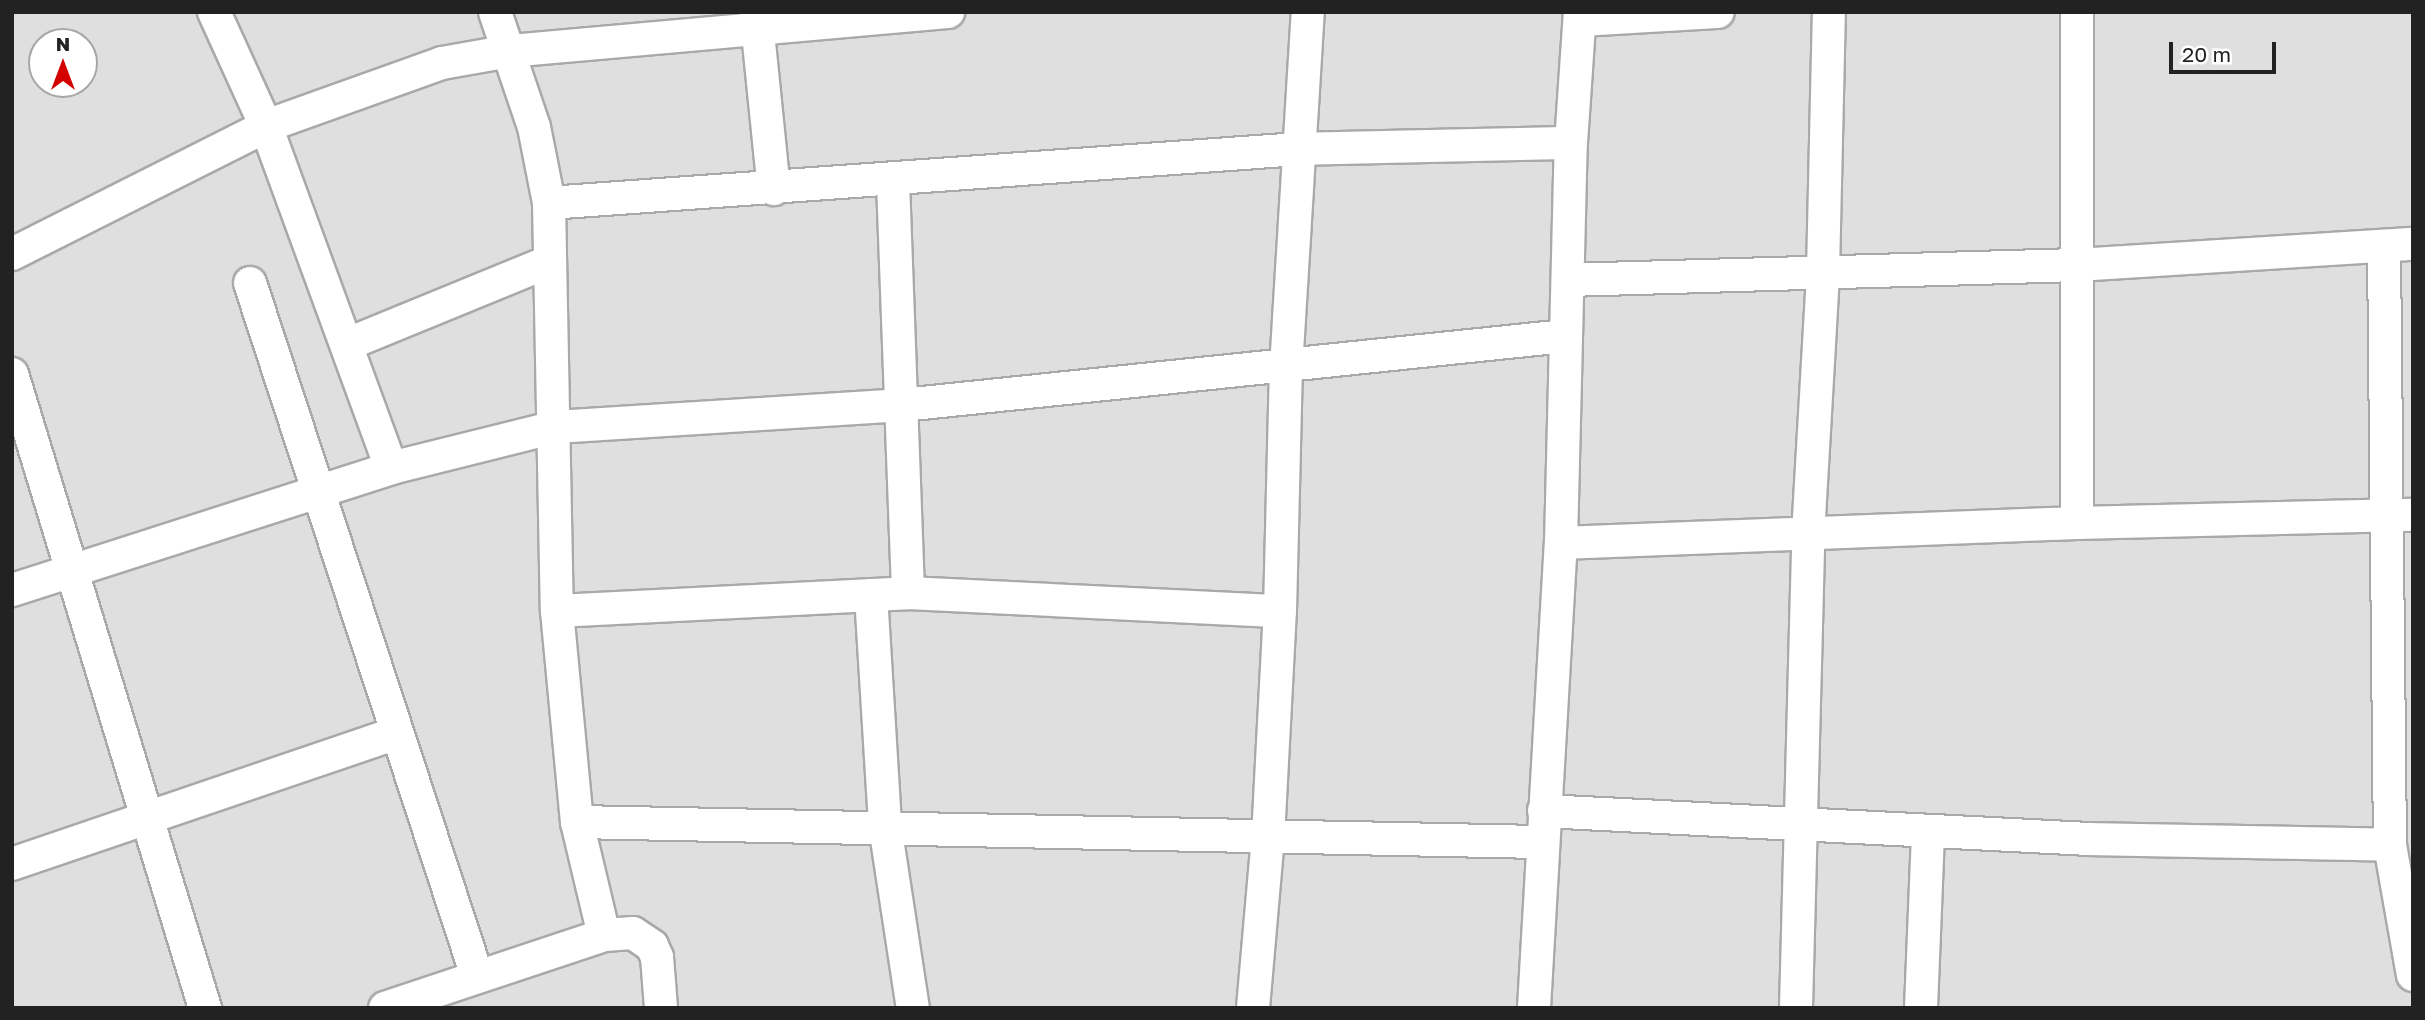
<!DOCTYPE html>
<html>
<head>
<meta charset="utf-8">
<style>
	body { margin:0 }
	#map { position:relative; width:2425px; height:1020px; overflow:hidden; background:#f2efe9; font-family:"Golos Text",sans-serif }
	div>[style] { position:absolute }
	.residential>* { inset:0; background:#e0dfdf }
	.roads { filter:drop-shadow(2px 0 #a9a9a9) drop-shadow(-2px 0 #a9a9a9) drop-shadow(0 2px #a9a9a9) drop-shadow(0 -2px #a9a9a9) }
	.minor>* { height:32px; margin:-16px; padding:0 16px; transform-origin:16px; border-radius:16px; background:#fff }
	span { translate:-50% -50%; white-space:nowrap; text-align:center; line-height:1.15; -webkit-text-stroke:5px #fff; paint-order:stroke }
	.frame { position:absolute; inset:0; border:14px solid #222; pointer-events:none }
	.north { position:absolute; left:28px; top:28px; width:70px; height:70px; box-sizing:border-box; background:#fff; border:2px solid #a7a7a7; border-radius:50%; rotate:0deg; font-size:19px; font-weight:700; line-height:28px; text-align:center; color:#222 }
	.north::after { content:''; display:block; margin:auto; width:24px; height:32px; background:#d40000; clip-path:polygon(50% 0,100% 100%,50% 72%,0 100%) }
	.scale { position:absolute; left:2169px; top:42px; width:107px; height:32px; box-sizing:border-box; border:4px solid #222; border-top:0; padding-left:9px; font-size:21px; line-height:24px; white-space:nowrap; color:#222; -webkit-text-stroke:5px #fff; paint-order:stroke }
</style>
</head>
<body>
<div id="map">
	<div class="residential">
		<div style="clip-path:polygon(evenodd,12px 12px,2413px 12px,2413px 1008px,12px 1008px,12px 12px,42px 42px,84px 42px,84px 84px,42px 84px,42px 42px)"></div>
	</div>
	<div class="roads">
		<div class="minor">
			<div style="left:214px;top:12px;width:125px;rotate:65.5deg"></div>
			<div style="left:266px;top:126px;width:364px;rotate:69.9deg"></div>
			<div style="left:391px;top:468px;width:169px;rotate:-14deg"></div>
			<div style="left:555px;top:427px;width:349px;rotate:-3.6deg"></div>
			<div style="left:903px;top:405px;width:666px;rotate:-5.95deg"></div>
			<div style="left:495px;top:12px;width:121px;rotate:71.3deg"></div>
			<div style="left:534px;top:127px;width:77px;rotate:78.8deg"></div>
			<div style="left:549px;top:203px;width:408px;rotate:88.9deg"></div>
			<div style="left:557px;top:611px;width:212px;rotate:84.6deg"></div>
			<div style="left:577px;top:822px;width:116px;rotate:76.6deg"></div>
			<div style="left:604px;top:935px;width:29px;rotate:-4deg"></div>
			<div style="left:633px;top:933px;width:23px;rotate:34deg"></div>
			<div style="left:652px;top:946px;width:12px;rotate:66deg"></div>
			<div style="left:657px;top:957px;width:51px;rotate:85.5deg"></div>
			<div style="left:2077px;top:12px;width:511px;rotate:90deg"></div>
			<div style="left:756px;top:13px;width:177px;rotate:84.2deg"></div>
			<div style="left:1580px;top:20px;width:138px;rotate:-3.3deg"></div>
			<div style="left:893px;top:182px;width:411px;rotate:87.9deg"></div>
			<div style="left:549px;top:203px;width:751px;rotate:-4.12deg"></div>
			<div style="left:1298px;top:149px;width:273px;rotate:-1.3deg"></div>
			<div style="left:2384px;top:247px;width:598px;rotate:89.43deg"></div>
			<div style="left:2390px;top:845px;width:132px;rotate:80deg"></div>
			<div style="left:12px;top:254px;width:284px;rotate:-26.7deg"></div>
			<div style="left:266px;top:126px;width:187px;rotate:-19.7deg"></div>
			<div style="left:442px;top:63px;width:69px;rotate:-10deg"></div>
			<div style="left:510px;top:51px;width:440px;rotate:-5.1deg"></div>
			<div style="left:1568px;top:280px;width:509px;rotate:-1.69deg"></div>
			<div style="left:2077px;top:265px;width:337px;rotate:-3.6deg"></div>
			<div style="left:250px;top:283px;width:729px;rotate:71.86deg"></div>
			<div style="left:348px;top:344px;width:218px;rotate:-22.3deg"></div>
			<div style="left:12px;top:374px;width:663px;rotate:73.07deg"></div>
			<div style="left:1561px;top:543px;width:516px;rotate:-2.22deg"></div>
			<div style="left:2077px;top:523px;width:336px;rotate:-1.4deg"></div>
			<div style="left:12px;top:590px;width:398px;rotate:-17.8deg"></div>
			<div style="left:871px;top:595px;width:231px;rotate:86.5deg"></div>
			<div style="left:885px;top:826px;width:184px;rotate:81.3deg"></div>
			<div style="left:557px;top:611px;width:351px;rotate:-2.9deg"></div>
			<div style="left:908px;top:593px;width:372px;rotate:2.8deg"></div>
			<div style="left:1544px;top:811px;width:546px;rotate:2.94deg"></div>
			<div style="left:2089px;top:839px;width:301px;rotate:1.1deg"></div>
			<div style="left:577px;top:822px;width:965px;rotate:1.19deg"></div>
			<div style="left:12px;top:864px;width:406px;rotate:-18.8deg"></div>
			<div style="left:385px;top:1008px;width:231px;rotate:-18.4deg"></div>
			<div style="left:1253px;top:1008px;width:171px;rotate:-85deg"></div>
			<div style="left:1268px;top:838px;width:227px;rotate:-87deg"></div>
			<div style="left:1280px;top:611px;width:243px;rotate:-88.6deg"></div>
			<div style="left:1286px;top:368px;width:357px;rotate:-86.5deg"></div>
			<div style="left:1534px;top:1008px;width:466px;rotate:-86.7deg"></div>
			<div style="left:1561px;top:543px;width:400px;rotate:-88.6deg"></div>
			<div style="left:1571px;top:143px;width:131px;rotate:-86.1deg"></div>
			<div style="left:1796px;top:1008px;width:473px;rotate:-88.5deg"></div>
			<div style="left:1808px;top:535px;width:263px;rotate:-86.7deg"></div>
			<div style="left:1823px;top:272px;width:260px;rotate:-88.7deg"></div>
			<div style="left:1921px;top:1008px;width:176px;rotate:-87.7deg"></div>
		</div>
	</div>
	<div class="frame"></div>
	<div class="north">N</div>
	<div class="scale">20 m</div>
</div>
</body>
</html>
